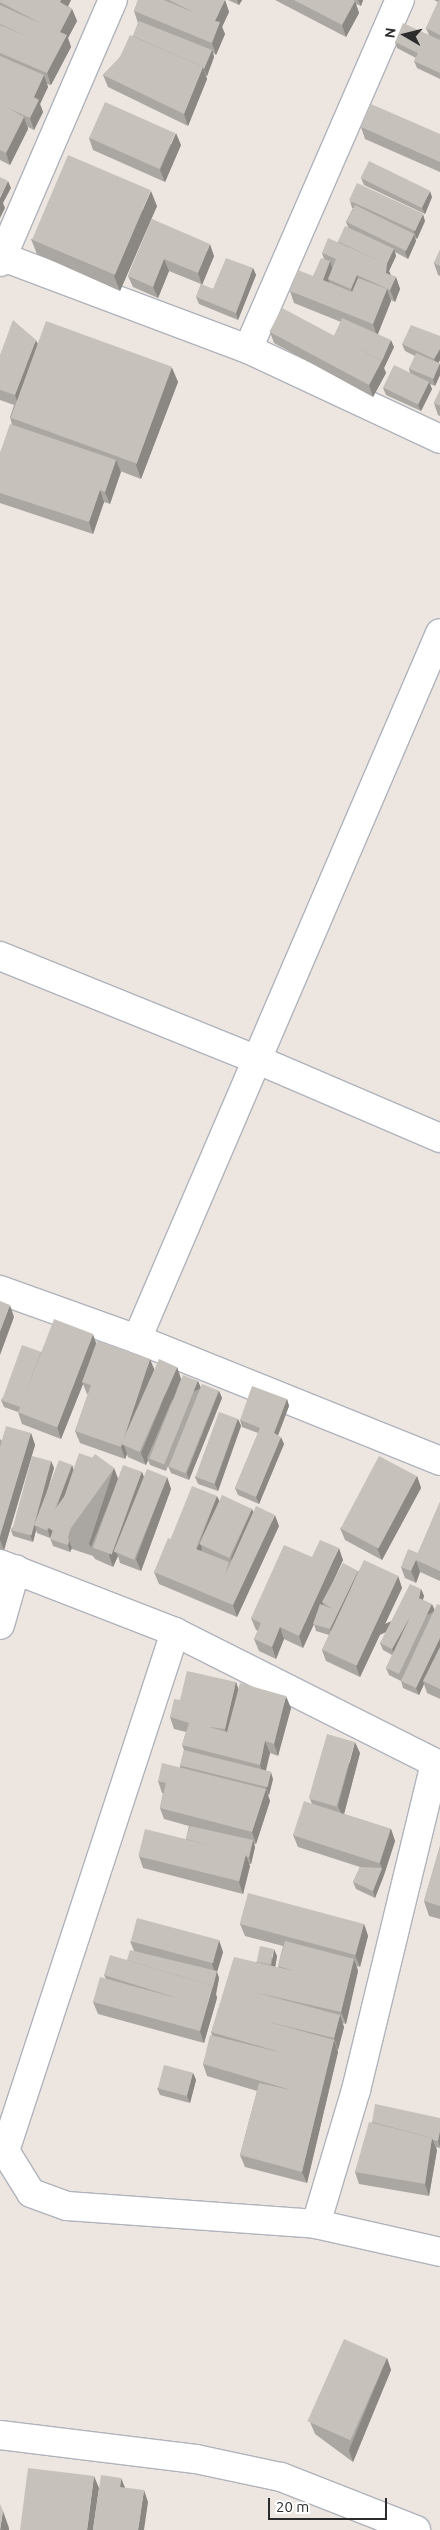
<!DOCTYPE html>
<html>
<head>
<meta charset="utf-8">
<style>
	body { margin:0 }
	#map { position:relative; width:440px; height:2530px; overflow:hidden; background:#ede6e0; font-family:Ubuntu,sans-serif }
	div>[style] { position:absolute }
	.roads { filter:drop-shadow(1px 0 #b0b3bc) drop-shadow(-1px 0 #b0b3bc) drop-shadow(0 1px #b0b3bc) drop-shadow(0 -1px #b0b3bc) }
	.street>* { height:28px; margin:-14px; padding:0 14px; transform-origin:14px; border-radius:14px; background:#fff }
	.wall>* { inset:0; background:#aaa6a1 }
	.shaded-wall>* { inset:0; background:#8b8783; transform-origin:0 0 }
	.building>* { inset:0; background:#c6c1bb; transform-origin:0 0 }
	span { translate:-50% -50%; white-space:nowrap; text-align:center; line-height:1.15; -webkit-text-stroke:5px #fff; paint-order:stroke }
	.north { position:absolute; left:380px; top:10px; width:50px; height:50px; -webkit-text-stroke:4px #fff; paint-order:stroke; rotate:278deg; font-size:14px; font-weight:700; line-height:20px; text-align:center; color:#2c2c2c }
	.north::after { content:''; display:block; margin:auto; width:18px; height:22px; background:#2c2c2c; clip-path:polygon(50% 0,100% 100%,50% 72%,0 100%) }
	.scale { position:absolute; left:268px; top:2498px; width:119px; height:22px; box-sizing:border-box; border:2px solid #2c2c2c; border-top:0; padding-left:6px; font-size:15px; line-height:18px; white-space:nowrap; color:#2c2c2c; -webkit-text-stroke:4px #fff; paint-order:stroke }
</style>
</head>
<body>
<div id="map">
	<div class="roads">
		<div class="street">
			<div style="left:0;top:256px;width:265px;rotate:20.6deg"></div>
			<div style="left:248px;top:349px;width:212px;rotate:25.1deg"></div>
			<div style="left:0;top:262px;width:285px;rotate:-66.7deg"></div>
			<div style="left:248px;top:349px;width:381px;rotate:-66.5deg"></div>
			<div style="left:0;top:956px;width:278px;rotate:22deg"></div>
			<div style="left:258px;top:1060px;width:198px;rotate:23.2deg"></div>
			<div style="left:0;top:1290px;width:145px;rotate:19.7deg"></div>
			<div style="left:137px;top:1339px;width:327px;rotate:21.9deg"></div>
			<div style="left:137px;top:1339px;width:768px;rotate:-66.77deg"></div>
			<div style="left:0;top:1564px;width:188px;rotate:21.2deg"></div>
			<div style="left:175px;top:1632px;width:297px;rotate:26.7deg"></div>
			<div style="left:0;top:1625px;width:58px;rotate:-74.1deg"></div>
			<div style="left:175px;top:1632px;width:546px;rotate:108.14deg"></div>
			<div style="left:5px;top:2151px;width:49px;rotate:58.2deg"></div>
			<div style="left:31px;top:2193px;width:38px;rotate:20deg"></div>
			<div style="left:67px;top:2206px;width:250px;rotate:4.1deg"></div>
			<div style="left:316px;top:2224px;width:127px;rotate:12.7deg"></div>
			<div style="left:316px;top:2224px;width:140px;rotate:-73.4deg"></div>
			<div style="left:356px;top:2090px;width:336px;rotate:-76.4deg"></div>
			<div style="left:0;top:2435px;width:197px;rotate:7deg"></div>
			<div style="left:196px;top:2459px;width:87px;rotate:12deg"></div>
			<div style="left:281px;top:2477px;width:145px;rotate:21.4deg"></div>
		</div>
	</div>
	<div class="wall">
		<div style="clip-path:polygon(0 0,71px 0,68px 6px,72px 9px,77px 21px,68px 38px,71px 47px,51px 85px,47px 84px,48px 87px,40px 104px,43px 112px,34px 130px,28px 127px,28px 129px,10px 165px,0 160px)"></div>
		<div style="clip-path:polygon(138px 0,225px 0,229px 12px,222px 27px,225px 34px,216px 55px,213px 53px,214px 57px,207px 76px,206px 76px,207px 79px,188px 126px,108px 87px,103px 75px,120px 57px,133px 36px,138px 23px,134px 11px)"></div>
		<div style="clip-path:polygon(228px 0,242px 0,239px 5px)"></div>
		<div style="clip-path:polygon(275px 0,363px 0,361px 6px,356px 4px,359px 13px,346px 37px)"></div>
		<div style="clip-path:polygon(434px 0,440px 0,440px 79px,417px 68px,414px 61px,416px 58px,397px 48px,395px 42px,429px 35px,426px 28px,438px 2px)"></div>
		<div style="clip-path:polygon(361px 127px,440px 134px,440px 172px,365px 139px)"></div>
		<div style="clip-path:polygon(89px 138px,181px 145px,165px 182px,93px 150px)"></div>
		<div style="clip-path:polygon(361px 178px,432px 197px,425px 214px,364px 185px)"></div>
		<div style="clip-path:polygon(350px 201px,425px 221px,417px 239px,415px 238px,416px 241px,408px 259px,395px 252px,396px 256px,389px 271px,391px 275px,396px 277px,400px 289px,395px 302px,391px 300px,391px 301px,378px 334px,394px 347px,384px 368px,386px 373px,373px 397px,274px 343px,270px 332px,334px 336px,341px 322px,294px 303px,290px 291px,313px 276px,324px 259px,322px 253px,338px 242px,348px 227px,346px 222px,353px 208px,352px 208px)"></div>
		<div style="clip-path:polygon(157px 206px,120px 291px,37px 254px,31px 239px)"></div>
		<div style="clip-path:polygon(152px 219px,214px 256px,202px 285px,213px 289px,253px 268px,256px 275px,238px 320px,199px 304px,196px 297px,201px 284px,169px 271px,158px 298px,133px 287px,128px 276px)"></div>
		<div style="clip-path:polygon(440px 250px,440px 276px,438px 275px,434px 263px)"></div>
		<div style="clip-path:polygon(440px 336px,440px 360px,438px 363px,440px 365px,440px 375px,435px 386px,430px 384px,432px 389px,421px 411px,386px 395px,383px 388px,410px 373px,409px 369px,415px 356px,405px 351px,402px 344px)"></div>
		<div style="clip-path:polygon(37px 343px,172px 368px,178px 382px,141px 479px,120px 471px,110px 504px,104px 502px,93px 534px,0 503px,0 453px,12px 425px,10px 417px,14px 405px,0 400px,0 355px)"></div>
		<div style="clip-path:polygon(440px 390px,440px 416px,438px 415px,434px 403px)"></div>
		<div style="clip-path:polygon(96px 1343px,154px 1371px,177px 1367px,181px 1379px,198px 1381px,200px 1387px,219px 1391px,222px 1398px,189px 1480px,171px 1473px,168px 1466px,180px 1438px,166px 1471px,150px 1465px,148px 1460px,146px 1465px,128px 1457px,127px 1454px,125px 1459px,80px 1443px,75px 1431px,88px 1394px,87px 1394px,83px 1384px,61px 1439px,22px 1424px,18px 1412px,4px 1407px,1px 1400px,41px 1352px)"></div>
		<div style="clip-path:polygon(287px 1399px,289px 1406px,278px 1436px,284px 1444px,259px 1504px,238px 1495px,235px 1488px,258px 1433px,242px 1427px,240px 1420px)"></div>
		<div style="clip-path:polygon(238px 1419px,241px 1426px,218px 1491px,198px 1484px,195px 1477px)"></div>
		<div style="clip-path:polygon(31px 1433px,35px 1445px,4px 1550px,0 1549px,0 1439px,2px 1441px)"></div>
		<div style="clip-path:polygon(51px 1461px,54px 1468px,45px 1498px,72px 1465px,74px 1470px,114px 1468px,118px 1478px,142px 1472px,144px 1477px,167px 1477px,171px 1489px,141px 1571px,120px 1563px,118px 1556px,113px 1567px,95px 1559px,93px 1556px,72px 1549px,72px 1548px,70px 1552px,53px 1546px,50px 1538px,37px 1533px,36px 1530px,33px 1542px,13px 1536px,11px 1530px)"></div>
		<div style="clip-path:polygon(417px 1476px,421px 1488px,382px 1560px,345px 1540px,340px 1528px)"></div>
		<div style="clip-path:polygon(217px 1496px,219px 1501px,252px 1509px,254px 1513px,279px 1526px,237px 1617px,159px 1584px,154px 1572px,171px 1540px)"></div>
		<div style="clip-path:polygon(440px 1502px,440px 1581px,420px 1572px,416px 1583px,405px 1578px,401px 1567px,418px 1553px)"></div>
		<div style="clip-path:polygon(312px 1557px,343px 1560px,334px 1580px,358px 1571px,398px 1576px,402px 1588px,360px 1677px,326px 1661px,322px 1650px,329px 1635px,316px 1631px,314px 1624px,303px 1648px,284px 1639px,276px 1659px,259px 1651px,254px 1639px,258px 1631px,256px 1630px,251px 1618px)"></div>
		<div style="clip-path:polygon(421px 1589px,424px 1596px,423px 1600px,434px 1610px,440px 1605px,440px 1699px,427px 1693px,424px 1684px,419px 1695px,403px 1688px,401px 1681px,389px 1675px,386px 1668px,392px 1655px,383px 1650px,380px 1643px)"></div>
		<div style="clip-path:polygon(236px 1682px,238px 1689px,291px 1708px,278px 1756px,270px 1753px,266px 1771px,273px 1779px,269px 1795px,268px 1795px,270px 1801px,256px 1844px,254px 1844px,255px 1847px,251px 1864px,249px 1864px,250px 1866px,243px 1894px,143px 1868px,139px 1856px,186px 1839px,189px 1826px,164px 1819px,160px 1808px,163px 1793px,162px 1793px,158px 1781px,180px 1768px,180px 1766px,184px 1750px,182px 1745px,186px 1732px,174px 1729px,170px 1717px,180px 1700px)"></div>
		<div style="clip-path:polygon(360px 1753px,344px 1814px,391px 1829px,395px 1841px,384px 1875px,375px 1898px,356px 1889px,353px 1882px,360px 1867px,298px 1847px,293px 1835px,312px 1804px,310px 1799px)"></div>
		<div style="clip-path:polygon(440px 1846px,440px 1919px,429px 1916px,424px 1901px)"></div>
		<div style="clip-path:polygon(240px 1924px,364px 1924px,368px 1936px,360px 1967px,357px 1966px,358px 1971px,346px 2024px,342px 2023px,344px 2027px,338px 2050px,337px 2049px,338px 2052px,307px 2183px,245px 2167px,240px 2155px,257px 2091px,207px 2076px,203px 2064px,212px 2035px,211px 2032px,256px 1962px,277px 1956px,275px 1967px,279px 1968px,278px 1966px,283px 1946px,245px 1936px)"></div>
		<div style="clip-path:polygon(130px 1941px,223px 1952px,217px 1972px,219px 1978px,216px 1994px,217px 1998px,204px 2043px,98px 2014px,93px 2002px,106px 1979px,104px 1975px,127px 1960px,134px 1951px)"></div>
		<div style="clip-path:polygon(193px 2073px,196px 2080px,190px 2103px,160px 2095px,157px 2088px)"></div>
		<div style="clip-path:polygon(440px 2118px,440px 2148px,436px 2147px,437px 2150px,429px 2196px,359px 2184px,355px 2172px,372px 2122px)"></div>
		<div style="clip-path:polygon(387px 2358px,391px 2370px,353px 2462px,315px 2434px,310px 2422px)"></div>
	</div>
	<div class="shaded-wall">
		<div style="clip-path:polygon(61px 0,71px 0,64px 14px,60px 2px)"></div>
		<div style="clip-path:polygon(225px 0,229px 12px,222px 27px,225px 34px,216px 55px,212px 43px,215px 21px)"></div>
		<div style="clip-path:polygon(237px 0,242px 0,239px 5px)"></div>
		<div style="clip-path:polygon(358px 0,363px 0,361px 6px)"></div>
		<div style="clip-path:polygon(355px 1px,359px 13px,346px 37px,342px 25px)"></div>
		<div style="clip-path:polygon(72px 9px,77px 21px,68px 38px,71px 47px,51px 85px,47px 73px,60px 32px)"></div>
		<div style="clip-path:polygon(212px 50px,214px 57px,207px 76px,204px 69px)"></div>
		<div style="clip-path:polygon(203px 67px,207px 79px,188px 126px,184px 114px)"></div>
		<div style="clip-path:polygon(44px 75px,48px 87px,40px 104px,43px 112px,34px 130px,30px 118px,34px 97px)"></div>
		<div style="clip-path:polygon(24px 117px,28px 129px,10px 165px,6px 153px)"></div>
		<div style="clip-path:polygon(176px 133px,181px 145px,165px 182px,160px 170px)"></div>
		<div style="clip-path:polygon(8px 181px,11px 188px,3px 203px,5px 208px,0 218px,0 198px)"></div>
		<div style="clip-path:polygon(151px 191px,157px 206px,120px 291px,114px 276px)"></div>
		<div style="clip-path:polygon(430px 191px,432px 197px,425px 214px,422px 208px)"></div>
		<div style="clip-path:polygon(423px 214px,425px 221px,417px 239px,414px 232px)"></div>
		<div style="clip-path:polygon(414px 234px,416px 241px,408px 259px,405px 252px)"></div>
		<div style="clip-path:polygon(210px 244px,214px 256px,202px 285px,198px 273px)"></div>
		<div style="clip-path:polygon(394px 249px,396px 256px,389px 271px,391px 276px,386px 273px,385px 267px)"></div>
		<div style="clip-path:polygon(164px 259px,169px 271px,158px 298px,153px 287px)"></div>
		<div style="clip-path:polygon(330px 261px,334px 273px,328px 279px,330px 285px,323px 280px)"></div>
		<div style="clip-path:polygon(253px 268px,256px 275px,238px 320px,236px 313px)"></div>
		<div style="clip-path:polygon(357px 275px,362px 287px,356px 301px,351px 289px)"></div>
		<div style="clip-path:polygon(396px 277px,400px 289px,395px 302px,390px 290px)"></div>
		<div style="clip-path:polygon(387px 289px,391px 301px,377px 336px,373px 324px)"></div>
		<div style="clip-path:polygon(36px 340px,41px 352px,19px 407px,15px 395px)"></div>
		<div style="clip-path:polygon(391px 340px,394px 347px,384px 368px,386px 373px,373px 397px,369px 385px)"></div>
		<div style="clip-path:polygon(440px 349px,440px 360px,437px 366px,434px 359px)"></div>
		<div style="clip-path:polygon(440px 363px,440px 375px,435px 386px,433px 379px)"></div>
		<div style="clip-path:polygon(172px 368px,178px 382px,141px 479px,136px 465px)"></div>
		<div style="clip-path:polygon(429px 382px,432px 389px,421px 411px,418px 405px)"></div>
		<div style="clip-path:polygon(116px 460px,121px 472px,110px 504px,105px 492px)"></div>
		<div style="clip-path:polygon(100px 490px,104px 502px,93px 534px,89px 522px)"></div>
		<div style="clip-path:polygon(10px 1305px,14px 1317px,0 1355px,0 1331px)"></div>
		<div style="clip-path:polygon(93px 1334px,97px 1346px,82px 1382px,83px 1384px,61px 1439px,57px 1427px)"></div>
		<div style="clip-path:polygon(150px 1359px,155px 1371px,124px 1445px,127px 1454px,125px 1459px,121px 1447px)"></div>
		<div style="clip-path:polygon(177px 1367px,181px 1379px,147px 1458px,148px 1460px,146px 1465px,141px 1453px)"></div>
		<div style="left:198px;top:1381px;width:8px;height:90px;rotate:67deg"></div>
		<div style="clip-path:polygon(219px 1391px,222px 1398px,189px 1480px,187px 1473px)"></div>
		<div style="clip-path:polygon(287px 1399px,289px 1406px,276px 1440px,274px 1433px)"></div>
		<div style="clip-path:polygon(238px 1419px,241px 1426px,218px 1491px,215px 1484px)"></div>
		<div style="clip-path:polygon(31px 1433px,35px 1445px,4px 1550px,0 1540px,0 1536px)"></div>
		<div style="clip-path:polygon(281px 1437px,284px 1444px,259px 1504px,256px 1497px)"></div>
		<div style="clip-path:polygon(51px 1461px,54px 1468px,37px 1527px,35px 1526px,36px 1530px,33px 1542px,30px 1535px)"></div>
		<div style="clip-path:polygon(72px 1465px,74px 1472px,50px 1538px,48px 1531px)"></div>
		<div style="clip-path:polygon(114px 1468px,118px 1480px,91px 1547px,89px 1544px)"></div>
		<div style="clip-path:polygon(142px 1472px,146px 1483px,116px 1552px,118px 1556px,113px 1567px,109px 1555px)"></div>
		<div style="clip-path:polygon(417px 1476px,421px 1488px,382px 1560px,377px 1548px)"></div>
		<div style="clip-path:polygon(167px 1477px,171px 1489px,141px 1571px,136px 1559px)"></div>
		<div style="clip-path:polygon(217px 1496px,220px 1503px,201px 1545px,202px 1549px,199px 1556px,197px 1549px)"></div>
		<div style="clip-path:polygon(252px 1509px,256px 1521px,235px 1570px,231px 1558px)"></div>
		<div style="clip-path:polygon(275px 1515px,279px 1526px,237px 1617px,233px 1605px)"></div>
		<div style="clip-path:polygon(69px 1541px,72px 1548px,70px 1552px,68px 1545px)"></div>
		<div style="clip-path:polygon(339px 1548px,343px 1560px,323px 1603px,322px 1602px,323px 1604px,303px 1648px,299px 1636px)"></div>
		<div style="clip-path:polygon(416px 1560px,420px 1572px,416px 1583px,411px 1571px)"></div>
		<div style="clip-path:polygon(358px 1571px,333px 1636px,330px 1629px)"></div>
		<div style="clip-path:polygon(398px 1576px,402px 1588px,360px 1677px,356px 1666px)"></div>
		<div style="clip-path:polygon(421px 1589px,424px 1596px,421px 1605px,419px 1598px)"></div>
		<div style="left:432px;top:1604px;width:8px;height:77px;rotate:67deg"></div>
		<div style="clip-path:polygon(410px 1617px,395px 1656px,392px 1649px)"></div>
		<div style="clip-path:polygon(280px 1627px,284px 1639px,276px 1659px,272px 1647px)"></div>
		<div style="clip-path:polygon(440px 1638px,440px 1650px,423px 1681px,424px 1684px,419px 1695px,416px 1688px)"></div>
		<div style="clip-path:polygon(236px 1682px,240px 1694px,229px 1741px,225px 1729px)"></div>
		<div style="clip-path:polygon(286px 1696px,291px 1708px,278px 1756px,274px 1744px)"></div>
		<div style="clip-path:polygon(265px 1741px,270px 1753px,264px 1777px,260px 1765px)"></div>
		<div style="clip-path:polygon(355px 1742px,360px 1753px,343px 1818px,338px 1806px)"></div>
		<div style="clip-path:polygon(271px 1772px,273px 1779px,269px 1795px,266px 1788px)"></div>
		<div style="clip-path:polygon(266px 1789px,270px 1801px,256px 1844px,252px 1832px)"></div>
		<div style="clip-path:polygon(391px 1829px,395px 1841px,384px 1875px,380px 1863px)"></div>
		<div style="clip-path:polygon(253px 1840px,255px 1847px,251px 1864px,249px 1857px)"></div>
		<div style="clip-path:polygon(246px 1855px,250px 1866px,243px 1894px,239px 1882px)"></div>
		<div style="clip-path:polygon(382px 1868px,384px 1875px,375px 1898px,373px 1891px)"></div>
		<div style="clip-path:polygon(364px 1924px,368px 1936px,360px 1967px,355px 1955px)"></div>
		<div style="clip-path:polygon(219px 1940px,223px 1952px,217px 1972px,219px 1978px,216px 1994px,217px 1998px,204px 2043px,200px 2031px,216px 1975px,212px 1964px)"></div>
		<div style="clip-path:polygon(274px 1949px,277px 1956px,274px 1974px,271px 1968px)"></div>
		<div style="clip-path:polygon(354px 1959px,358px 1971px,346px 2024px,341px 2012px)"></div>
		<div style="clip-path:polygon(340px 2015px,344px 2027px,338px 2050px,334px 2038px)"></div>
		<div style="clip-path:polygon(334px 2040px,338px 2052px,307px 2183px,302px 2172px)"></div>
		<div style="clip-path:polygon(193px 2073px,196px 2080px,190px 2103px,187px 2096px)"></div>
		<div style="clip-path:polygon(440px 2131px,440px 2147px,438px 2141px)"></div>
		<div style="clip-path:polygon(432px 2138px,437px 2150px,429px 2196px,425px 2184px)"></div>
		<div style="clip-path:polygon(387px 2358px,391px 2370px,353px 2462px,349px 2450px)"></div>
		<div style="clip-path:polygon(94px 2476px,99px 2488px,93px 2530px,87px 2530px)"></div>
		<div style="clip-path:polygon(121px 2478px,126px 2490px,120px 2487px)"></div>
		<div style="clip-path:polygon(144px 2490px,148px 2502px,144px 2530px,138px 2530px)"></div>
		<div style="clip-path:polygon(3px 2511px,9px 2528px,9px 2530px,0 2530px)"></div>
	</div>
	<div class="building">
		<div style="clip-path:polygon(0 0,61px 0,60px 2px,72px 9px,60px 32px,67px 35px,47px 73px,0 53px,0 25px,26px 36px,0 24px,0 5px,42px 24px,0 2px)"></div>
		<div style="clip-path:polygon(138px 0,164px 0,195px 13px,169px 0,225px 0,215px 21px,220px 22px,212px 43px,134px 11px)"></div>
		<div style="clip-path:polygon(294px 0,353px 0,355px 1px,342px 25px)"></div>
		<div style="clip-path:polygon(439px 0,440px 0,440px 35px,426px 28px)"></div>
		<div style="clip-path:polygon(139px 21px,212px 50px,204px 69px,203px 67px,133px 36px)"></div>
		<div style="clip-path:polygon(403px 23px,440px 40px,440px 73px,414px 61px,418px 53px,395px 42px)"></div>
		<div style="clip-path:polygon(130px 35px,203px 67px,184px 114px,103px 75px,120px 57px)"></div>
		<div style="clip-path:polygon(0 56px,44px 75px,34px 97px,39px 100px,30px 118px,8px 108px,24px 117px,6px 153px,0 150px)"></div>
		<div style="left:105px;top:102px;width:77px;height:39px;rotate:24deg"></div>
		<div style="clip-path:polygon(371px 104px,440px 134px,440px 162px,361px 127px)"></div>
		<div style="left:68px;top:155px;width:90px;height:92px;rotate:23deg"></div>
		<div style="left:369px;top:161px;width:68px;height:19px;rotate:26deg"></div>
		<div style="clip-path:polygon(0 177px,8px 181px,1px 196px,0 195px)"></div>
		<div style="left:357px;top:183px;width:73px;height:19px;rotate:25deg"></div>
		<div style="left:355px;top:205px;width:66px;height:19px;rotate:26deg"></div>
		<div style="clip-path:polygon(152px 219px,210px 244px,198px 273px,164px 259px,153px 287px,128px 276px)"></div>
		<div style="left:345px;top:226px;width:54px;height:17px;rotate:25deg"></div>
		<div style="clip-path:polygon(328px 238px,387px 264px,386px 273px,396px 277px,390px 290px,357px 275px,351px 289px,328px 279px,336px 259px,322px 253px)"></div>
		<div style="clip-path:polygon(440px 250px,440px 266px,434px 263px)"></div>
		<div style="clip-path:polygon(226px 258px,253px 268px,236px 313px,196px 297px,201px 284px,213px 289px)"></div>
		<div style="clip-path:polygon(321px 258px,330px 261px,323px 280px,352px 292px,358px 278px,387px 289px,373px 324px,290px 291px,298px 270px,313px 276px)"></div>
		<div style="left:282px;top:308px;width:113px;height:27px;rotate:28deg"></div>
		<div style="clip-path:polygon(342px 318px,391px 340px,382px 361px,334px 336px)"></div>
		<div style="clip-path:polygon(13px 320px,36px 340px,15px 395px,0 390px,0 355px)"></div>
		<div style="left:46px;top:321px;width:134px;height:103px;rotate:20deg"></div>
		<div style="clip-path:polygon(411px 325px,440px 336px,440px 349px,434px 359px,402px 344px)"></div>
		<div style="left:416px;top:353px;width:26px;height:17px;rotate:23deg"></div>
		<div style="left:394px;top:365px;width:39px;height:25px;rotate:26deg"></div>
		<div style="clip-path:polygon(440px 390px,440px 406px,434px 403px)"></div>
		<div style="clip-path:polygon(10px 424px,116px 460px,105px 492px,100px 490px,89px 522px,0 493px,0 453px)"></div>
		<div style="clip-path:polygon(0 1301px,10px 1305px,0 1331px)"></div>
		<div style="left:54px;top:1319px;width:42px;height:100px;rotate:21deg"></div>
		<div style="clip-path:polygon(97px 1341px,150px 1359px,121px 1447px,75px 1431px,91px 1385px,82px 1382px)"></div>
		<div style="left:22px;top:1345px;width:20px;height:59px;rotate:20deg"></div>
		<div style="left:159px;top:1359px;width:20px;height:93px;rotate:24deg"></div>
		<div style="left:183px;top:1375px;width:16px;height:90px;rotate:22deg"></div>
		<div style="left:202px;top:1384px;width:18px;height:89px;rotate:22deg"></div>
		<div style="clip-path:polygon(252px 1386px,287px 1399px,274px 1433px,281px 1437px,256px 1497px,235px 1488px,260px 1428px,240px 1420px)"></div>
		<div style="left:219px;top:1412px;width:20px;height:69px;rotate:20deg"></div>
		<div style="clip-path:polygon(6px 1426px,31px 1433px,0 1536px,0 1447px)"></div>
		<div style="clip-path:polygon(79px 1453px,93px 1458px,68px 1537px,69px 1541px,68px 1545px,50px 1539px)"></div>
		<div style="left:95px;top:1454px;width:24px;height:87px;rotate:36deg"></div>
		<div style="left:32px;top:1456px;width:20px;height:77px;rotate:15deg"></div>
		<div style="left:379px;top:1456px;width:43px;height:82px;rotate:28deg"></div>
		<div style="left:59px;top:1460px;width:14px;height:70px;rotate:21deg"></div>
		<div style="left:123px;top:1465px;width:20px;height:88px;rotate:20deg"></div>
		<div style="left:147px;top:1469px;width:22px;height:89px;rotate:22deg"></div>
		<div style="left:192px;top:1486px;width:27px;height:58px;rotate:22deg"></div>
		<div style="left:222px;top:1495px;width:33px;height:54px;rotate:25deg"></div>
		<div style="clip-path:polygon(440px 1502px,440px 1571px,416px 1560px,411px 1571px,401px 1567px,408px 1549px,418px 1553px)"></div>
		<div style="clip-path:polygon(256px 1506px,275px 1515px,233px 1605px,154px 1572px,168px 1538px,229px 1562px,225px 1575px)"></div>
		<div style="clip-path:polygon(320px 1540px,339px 1548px,299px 1636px,280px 1627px,272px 1647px,254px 1639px,261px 1623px,251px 1618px,284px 1545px,312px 1557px)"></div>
		<div style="left:364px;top:1560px;width:38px;height:99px;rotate:25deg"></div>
		<div style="clip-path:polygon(343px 1563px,358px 1571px,330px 1629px,313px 1624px,320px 1604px,333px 1609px,322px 1602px)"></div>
		<div style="clip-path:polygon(410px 1584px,421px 1589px,419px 1598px,432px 1604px,399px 1674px,386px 1668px,410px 1617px,392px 1649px,380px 1643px)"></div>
		<div style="clip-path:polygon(437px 1604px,440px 1605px,440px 1638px,416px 1688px,401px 1681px)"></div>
		<div style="clip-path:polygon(440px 1647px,440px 1689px,423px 1681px)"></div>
		<div style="clip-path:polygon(187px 1671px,236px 1682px,225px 1729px,209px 1727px,227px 1732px,240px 1683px,286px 1696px,274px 1744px,265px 1741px,260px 1765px,182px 1745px,189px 1723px,170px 1717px,174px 1699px,180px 1700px)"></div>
		<div style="left:327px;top:1734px;width:29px;height:67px;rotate:16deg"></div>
		<div style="left:184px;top:1750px;width:90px;height:16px;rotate:14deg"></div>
		<div style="clip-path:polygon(162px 1763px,266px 1789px,252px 1832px,160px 1808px,166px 1783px,158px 1781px)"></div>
		<div style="left:304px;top:1801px;width:91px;height:36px;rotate:18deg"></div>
		<div style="clip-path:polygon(190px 1826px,253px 1840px,249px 1857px,247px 1857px,246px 1855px,186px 1839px)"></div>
		<div style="left:145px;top:1829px;width:104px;height:28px;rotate:14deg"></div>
		<div style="clip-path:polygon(440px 1846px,440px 1906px,424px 1901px)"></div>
		<div style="clip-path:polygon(360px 1867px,382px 1868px,373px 1891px,353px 1882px)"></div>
		<div style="left:248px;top:1893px;width:120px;height:32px;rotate:15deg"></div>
		<div style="left:137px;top:1918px;width:85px;height:24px;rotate:15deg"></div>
		<div style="clip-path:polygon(285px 1941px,354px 1959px,341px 2012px,254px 1992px,340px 2015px,334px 2038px,265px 2021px,334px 2040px,302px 2172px,240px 2155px,259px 2083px,291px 2090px,203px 2064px,210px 2035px,283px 2053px,211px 2032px,234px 1957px,294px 1971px,278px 1966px)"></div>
		<div style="left:260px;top:1946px;width:14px;height:16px;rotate:12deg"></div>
		<div style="clip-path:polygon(130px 1950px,217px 1971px,213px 1987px,213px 1986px,127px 1960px)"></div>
		<div style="clip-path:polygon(110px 1955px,213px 1986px,200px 2031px,93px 2002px,100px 1977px,180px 1999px,104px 1975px)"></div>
		<div style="left:164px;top:2065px;width:30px;height:24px;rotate:15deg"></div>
		<div style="clip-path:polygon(375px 2104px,440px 2118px,440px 2131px,438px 2141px,433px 2140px,432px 2138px,372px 2122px)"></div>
		<div style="clip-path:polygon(369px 2122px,432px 2138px,425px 2184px,355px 2172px)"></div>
		<div style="left:344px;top:2339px;width:47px;height:90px;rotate:24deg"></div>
		<div style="clip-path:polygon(28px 2468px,94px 2476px,87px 2530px,20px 2530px)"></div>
		<div style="clip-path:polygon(101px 2475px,121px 2478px,120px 2487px,144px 2490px,138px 2530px,93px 2530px)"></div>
		<div style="clip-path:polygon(0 2504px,3px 2511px,0 2530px)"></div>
	</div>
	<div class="north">N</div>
	<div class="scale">20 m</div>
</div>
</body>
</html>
